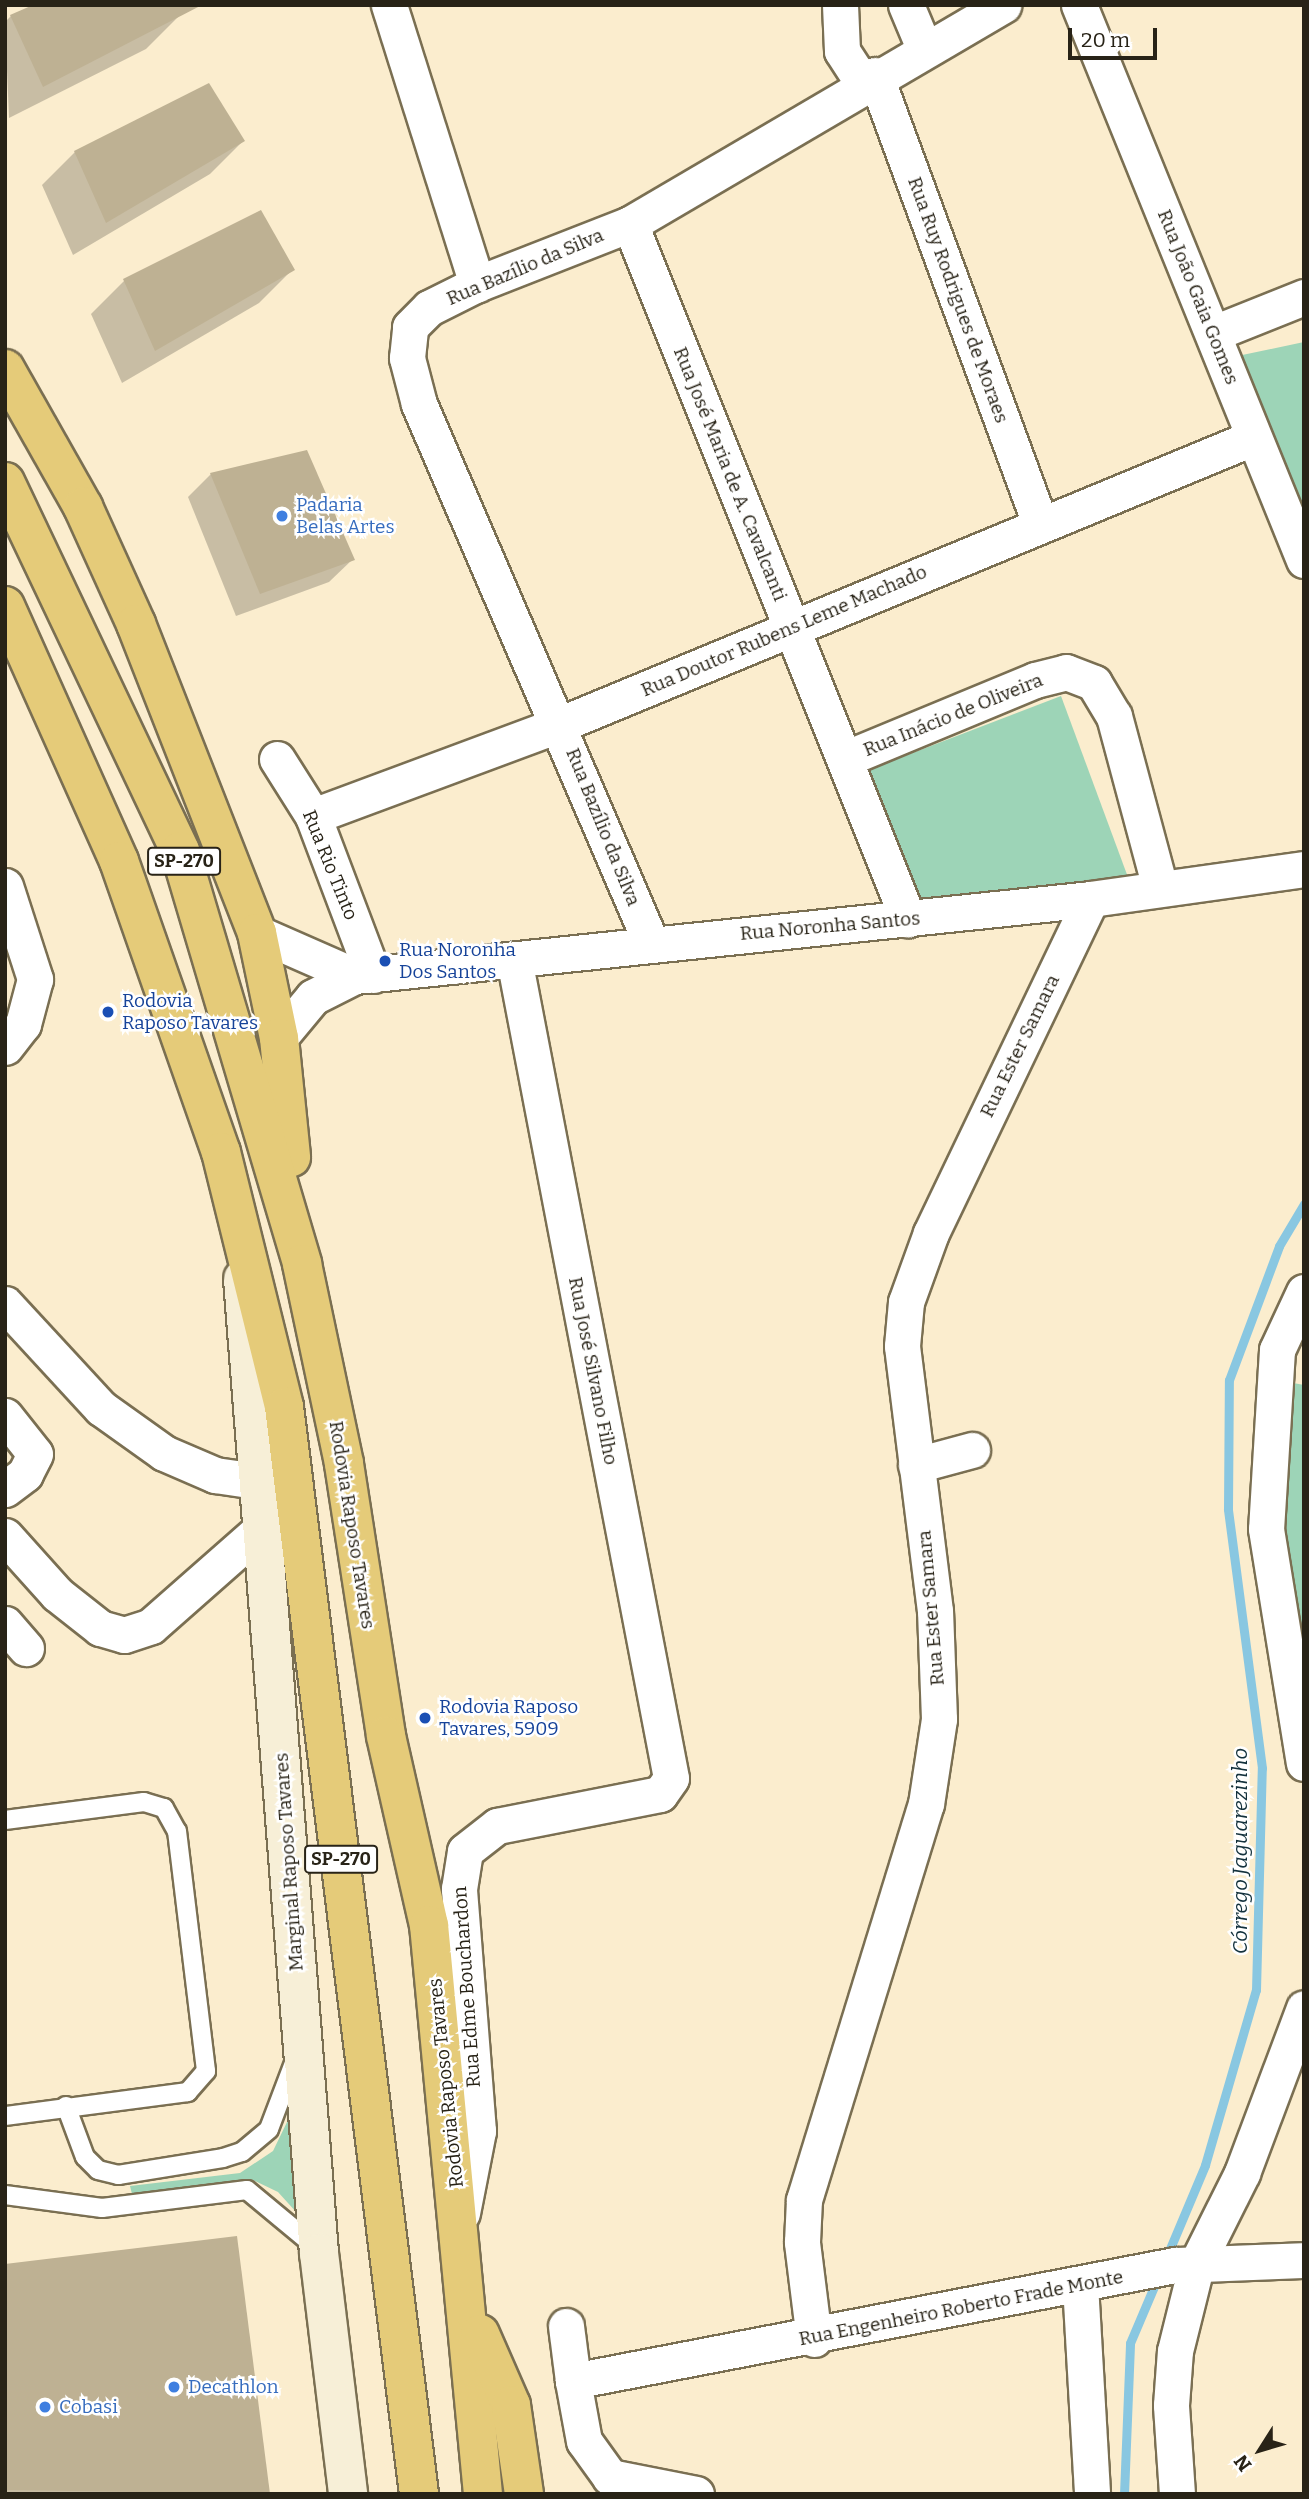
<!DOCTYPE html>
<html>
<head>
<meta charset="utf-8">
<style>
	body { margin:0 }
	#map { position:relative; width:1309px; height:2499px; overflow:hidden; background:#fbedce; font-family:Bitter,serif }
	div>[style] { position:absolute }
	.green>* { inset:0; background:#9dd4b7 }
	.shadow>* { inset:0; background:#0003 }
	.stream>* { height:9px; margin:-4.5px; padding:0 4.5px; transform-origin:4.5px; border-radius:4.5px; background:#89c7e1 }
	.building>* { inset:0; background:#beb193 }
	.roads { filter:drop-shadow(2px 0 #7a6f52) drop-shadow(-2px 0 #7a6f52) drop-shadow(0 2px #7a6f52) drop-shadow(0 -2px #7a6f52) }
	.service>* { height:18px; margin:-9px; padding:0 9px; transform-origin:9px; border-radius:9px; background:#fff }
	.minor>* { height:35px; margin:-17.5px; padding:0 17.5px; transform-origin:17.5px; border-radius:17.5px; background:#fff }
	.secondary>* { height:38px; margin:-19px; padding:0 19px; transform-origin:19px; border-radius:19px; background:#f7efd7 }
	.motorway>* { height:38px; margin:-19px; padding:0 19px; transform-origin:19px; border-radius:19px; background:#e5cb79 }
	.dots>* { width:19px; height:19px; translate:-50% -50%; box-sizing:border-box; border:4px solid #fff; border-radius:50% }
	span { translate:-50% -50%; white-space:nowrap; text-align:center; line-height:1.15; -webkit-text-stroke:5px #fff; paint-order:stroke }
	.shield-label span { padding:2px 5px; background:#fff; border:2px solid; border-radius:5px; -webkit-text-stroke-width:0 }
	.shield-label { font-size:18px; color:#282317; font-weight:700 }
	.street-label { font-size:19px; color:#282317 }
	.shop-label { font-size:19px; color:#366cbe }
	.left { translate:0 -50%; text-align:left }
	.transit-label { font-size:19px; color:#164399 }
	.water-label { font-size:21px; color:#13313c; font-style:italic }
	.frame { position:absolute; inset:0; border:7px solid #282317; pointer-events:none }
	.north { position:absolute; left:1225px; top:2415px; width:70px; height:70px; -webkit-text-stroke:5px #fff; paint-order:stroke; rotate:233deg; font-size:19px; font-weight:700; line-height:28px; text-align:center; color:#282317 }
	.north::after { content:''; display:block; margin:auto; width:24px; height:32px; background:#282317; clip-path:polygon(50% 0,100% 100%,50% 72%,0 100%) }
	.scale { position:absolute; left:1068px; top:28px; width:89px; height:32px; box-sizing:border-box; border:4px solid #282317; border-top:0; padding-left:9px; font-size:21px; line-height:24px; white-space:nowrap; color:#282317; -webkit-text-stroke:5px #fff; paint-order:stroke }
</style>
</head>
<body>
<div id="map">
	<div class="green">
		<div style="clip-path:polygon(1304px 342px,1304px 529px,1228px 358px)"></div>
		<div style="clip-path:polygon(1061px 696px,1129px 880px,919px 908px,863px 772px)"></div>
		<div style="clip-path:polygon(1288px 1382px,1304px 1385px,1304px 1647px,1283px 1551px)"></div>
		<div style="clip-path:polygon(289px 2118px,297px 2213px,278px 2192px,253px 2180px,132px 2194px,130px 2186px,240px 2173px,273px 2151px)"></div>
	</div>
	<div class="shadow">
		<div style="clip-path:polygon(11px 16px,179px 16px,146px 49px,9px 118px,5px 22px)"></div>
		<div style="clip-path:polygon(243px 141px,210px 174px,73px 255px,42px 185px,75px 152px)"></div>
		<div style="clip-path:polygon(292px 270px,259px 303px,122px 383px,91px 314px,124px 281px)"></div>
		<div style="clip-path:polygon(211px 474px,353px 559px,329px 582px,236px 616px,188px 497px)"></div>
		<div style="clip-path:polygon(5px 2265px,268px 2494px,5px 2494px)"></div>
	</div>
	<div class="stream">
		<div style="left:1166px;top:2258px;width:101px;rotate:-67.2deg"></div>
		<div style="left:1205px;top:2165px;width:182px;rotate:-73.8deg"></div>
		<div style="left:1256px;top:1990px;width:222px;rotate:-88.5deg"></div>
		<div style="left:1262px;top:1768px;width:261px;rotate:-97.5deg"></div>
		<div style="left:1228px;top:1509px;width:129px;rotate:-89.6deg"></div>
		<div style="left:1229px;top:1380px;width:143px;rotate:-69.5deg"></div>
		<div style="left:1279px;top:1246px;width:49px;rotate:-59.2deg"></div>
		<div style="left:1124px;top:2494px;width:151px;rotate:-87.7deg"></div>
		<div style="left:1130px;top:2343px;width:72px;rotate:-67deg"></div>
	</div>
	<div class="building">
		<div style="clip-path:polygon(33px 5px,202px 5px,43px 87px,10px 15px)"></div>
		<div style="clip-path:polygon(209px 83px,245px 141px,106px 223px,74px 151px)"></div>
		<div style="clip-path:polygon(261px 210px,295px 270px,155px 351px,123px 279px)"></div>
		<div style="clip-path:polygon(307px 450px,355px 560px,260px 594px,210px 473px)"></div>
		<div style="clip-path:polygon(237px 2236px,270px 2494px,5px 2490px,5px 2264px)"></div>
	</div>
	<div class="roads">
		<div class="service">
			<div style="left:5px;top:1820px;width:140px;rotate:-7.4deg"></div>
			<div style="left:144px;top:1802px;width:21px;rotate:17deg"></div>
			<div style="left:164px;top:1808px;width:26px;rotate:61deg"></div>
			<div style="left:177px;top:1831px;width:242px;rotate:83.1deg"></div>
			<div style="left:206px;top:2071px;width:28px;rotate:131deg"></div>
			<div style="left:188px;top:2092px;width:185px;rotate:172.5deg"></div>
			<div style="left:66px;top:2106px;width:54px;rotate:69.6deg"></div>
			<div style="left:85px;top:2157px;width:18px;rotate:45deg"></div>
			<div style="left:98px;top:2170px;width:21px;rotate:14deg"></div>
			<div style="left:118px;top:2175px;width:106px;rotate:-9.2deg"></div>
			<div style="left:223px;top:2158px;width:20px;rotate:-18deg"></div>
			<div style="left:242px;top:2152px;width:35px;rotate:-40deg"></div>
			<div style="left:269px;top:2129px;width:71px;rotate:-69.3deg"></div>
			<div style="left:5px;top:2195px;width:98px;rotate:7.6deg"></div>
			<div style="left:102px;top:2208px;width:146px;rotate:-7.1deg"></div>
			<div style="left:247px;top:2190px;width:85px;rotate:39.7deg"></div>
		</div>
		<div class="minor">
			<div style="left:389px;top:5px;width:293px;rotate:72.5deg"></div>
			<div style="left:840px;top:5px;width:46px;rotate:87.5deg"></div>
			<div style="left:842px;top:51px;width:38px;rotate:57deg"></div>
			<div style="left:906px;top:5px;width:47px;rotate:67.3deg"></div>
			<div style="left:1079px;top:5px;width:599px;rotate:67.93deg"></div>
			<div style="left:875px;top:75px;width:478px;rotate:69.8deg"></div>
			<div style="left:630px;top:224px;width:749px;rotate:68.2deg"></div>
			<div style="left:1214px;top:333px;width:97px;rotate:-21.8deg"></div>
			<div style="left:847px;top:758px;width:204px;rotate:-22.5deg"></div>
			<div style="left:1035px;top:680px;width:32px;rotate:-14deg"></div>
			<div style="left:1066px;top:672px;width:30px;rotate:21deg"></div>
			<div style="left:1094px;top:683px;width:39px;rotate:59deg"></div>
			<div style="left:1114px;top:716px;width:178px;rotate:75deg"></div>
			<div style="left:277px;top:759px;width:67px;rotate:57.7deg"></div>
			<div style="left:313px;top:816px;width:170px;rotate:69.3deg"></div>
			<div style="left:313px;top:816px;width:265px;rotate:-20.4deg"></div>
			<div style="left:561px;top:724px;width:748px;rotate:-22.48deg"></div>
			<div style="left:5px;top:886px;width:98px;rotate:72.1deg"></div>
			<div style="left:35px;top:979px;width:47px;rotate:104.9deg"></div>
			<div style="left:23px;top:1024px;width:29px;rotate:128deg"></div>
			<div style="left:257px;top:933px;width:107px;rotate:23.7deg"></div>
			<div style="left:651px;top:943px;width:587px;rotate:-113.29deg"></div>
			<div style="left:419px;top:404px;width:48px;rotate:-104.6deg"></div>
			<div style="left:407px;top:358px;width:31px;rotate:-84deg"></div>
			<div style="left:410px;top:327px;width:27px;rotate:-45deg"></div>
			<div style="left:429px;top:308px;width:54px;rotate:-26.6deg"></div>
			<div style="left:477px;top:284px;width:164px;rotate:-21.4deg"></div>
			<div style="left:630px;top:224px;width:433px;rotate:-30.4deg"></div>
			<div style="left:279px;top:1038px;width:53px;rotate:-50.3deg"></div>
			<div style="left:313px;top:997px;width:47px;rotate:-26.6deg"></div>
			<div style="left:355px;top:976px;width:740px;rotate:-5.97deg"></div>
			<div style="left:1091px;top:899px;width:215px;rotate:-8deg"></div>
			<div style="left:1304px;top:1292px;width:64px;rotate:115deg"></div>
			<div style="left:1277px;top:1350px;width:179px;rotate:93.5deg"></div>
			<div style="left:1266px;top:1529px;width:237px;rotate:80.8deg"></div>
			<div style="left:5px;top:1304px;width:142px;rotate:47.3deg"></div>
			<div style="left:101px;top:1408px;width:77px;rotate:35.5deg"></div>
			<div style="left:164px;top:1453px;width:56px;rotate:23.3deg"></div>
			<div style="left:215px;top:1475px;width:41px;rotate:8.3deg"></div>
			<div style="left:5px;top:1416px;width:48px;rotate:51.7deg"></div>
			<div style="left:35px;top:1454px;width:22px;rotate:117deg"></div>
			<div style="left:25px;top:1474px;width:25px;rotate:143deg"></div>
			<div style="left:916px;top:1465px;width:58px;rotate:-15deg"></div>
			<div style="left:5px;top:1536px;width:78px;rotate:48.1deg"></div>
			<div style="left:57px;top:1594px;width:55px;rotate:38.3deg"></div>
			<div style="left:100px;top:1628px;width:25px;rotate:16deg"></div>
			<div style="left:124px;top:1635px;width:28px;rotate:-18deg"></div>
			<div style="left:151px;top:1626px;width:147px;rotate:-41.4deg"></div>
			<div style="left:5px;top:1624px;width:32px;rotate:49deg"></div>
			<div style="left:462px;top:2213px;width:84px;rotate:-79deg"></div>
			<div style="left:478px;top:2131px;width:243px;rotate:-94.5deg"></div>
			<div style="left:459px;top:1889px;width:38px;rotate:-81deg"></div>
			<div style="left:465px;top:1851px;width:41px;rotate:-38deg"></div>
			<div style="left:497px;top:1826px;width:166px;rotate:-11.1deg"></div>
			<div style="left:660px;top:1794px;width:19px;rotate:-55deg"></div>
			<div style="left:671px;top:1778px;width:829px;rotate:-100.85deg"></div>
			<div style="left:1080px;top:2284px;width:210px;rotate:86.7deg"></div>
			<div style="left:566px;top:2326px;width:55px;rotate:82.7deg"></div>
			<div style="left:814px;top:2339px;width:98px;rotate:-97.1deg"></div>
			<div style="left:802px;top:2242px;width:42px;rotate:-87.3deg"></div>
			<div style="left:804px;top:2200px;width:414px;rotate:-72.9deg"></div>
			<div style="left:926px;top:1804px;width:86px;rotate:-81.3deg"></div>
			<div style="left:939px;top:1719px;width:108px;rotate:-92.1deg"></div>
			<div style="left:935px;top:1611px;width:267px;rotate:-97.1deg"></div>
			<div style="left:902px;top:1346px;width:44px;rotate:-84.8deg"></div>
			<div style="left:906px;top:1302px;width:73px;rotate:-70.1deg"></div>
			<div style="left:931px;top:1233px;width:370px;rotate:-64.4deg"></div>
			<div style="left:696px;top:2494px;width:88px;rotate:-168.8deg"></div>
			<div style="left:610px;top:2477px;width:44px;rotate:-125.8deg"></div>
			<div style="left:584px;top:2441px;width:61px;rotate:-100.4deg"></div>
			<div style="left:573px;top:2381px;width:613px;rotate:-10.91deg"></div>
			<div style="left:1175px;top:2265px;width:129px;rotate:-2.2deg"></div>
			<div style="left:1177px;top:2494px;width:89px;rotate:-93.9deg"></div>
			<div style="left:1171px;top:2405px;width:54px;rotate:-85.8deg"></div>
			<div style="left:1175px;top:2351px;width:91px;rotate:-76deg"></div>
			<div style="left:1197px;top:2263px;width:101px;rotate:-63.4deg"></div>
			<div style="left:1242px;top:2173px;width:176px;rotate:-69.4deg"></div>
		</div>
		<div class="secondary">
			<div style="left:243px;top:1279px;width:977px;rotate:85.54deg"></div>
			<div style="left:319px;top:2253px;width:243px;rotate:83.1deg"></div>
		</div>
		<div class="motorway">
			<div style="left:5px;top:369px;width:159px;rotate:60.5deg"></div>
			<div style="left:83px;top:507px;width:128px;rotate:65.6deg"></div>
			<div style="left:136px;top:624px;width:332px;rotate:68.6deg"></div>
			<div style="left:257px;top:933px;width:107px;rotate:78.2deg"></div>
			<div style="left:279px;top:1038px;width:120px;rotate:84.2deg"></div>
			<div style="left:5px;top:482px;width:408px;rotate:64.6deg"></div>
			<div style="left:180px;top:851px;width:431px;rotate:73.5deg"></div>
			<div style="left:302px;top:1264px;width:204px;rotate:78.1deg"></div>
			<div style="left:344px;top:1464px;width:275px;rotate:81.2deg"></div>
			<div style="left:386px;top:1736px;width:194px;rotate:77.2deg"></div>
			<div style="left:429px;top:1925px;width:572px;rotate:84.58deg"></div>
			<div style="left:5px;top:606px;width:279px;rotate:65.9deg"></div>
			<div style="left:119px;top:861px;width:308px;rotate:70.7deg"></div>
			<div style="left:221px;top:1152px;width:263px;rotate:76.1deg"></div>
			<div style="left:284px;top:1407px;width:1095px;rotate:82.92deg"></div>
			<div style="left:480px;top:2334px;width:77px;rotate:66.4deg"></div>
			<div style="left:511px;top:2405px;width:90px;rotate:81.7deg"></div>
		</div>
	</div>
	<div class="dots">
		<div style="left:282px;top:516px;background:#3f7fe0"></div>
		<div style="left:385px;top:961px;background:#1a4fb4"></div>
		<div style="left:108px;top:1012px;background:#1a4fb4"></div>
		<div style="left:425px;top:1718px;background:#1a4fb4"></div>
		<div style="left:174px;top:2387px;background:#3f7fe0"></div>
		<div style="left:45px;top:2407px;background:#3f7fe0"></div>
	</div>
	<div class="shield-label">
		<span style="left:184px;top:861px">SP-270</span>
		<span style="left:341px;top:1859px">SP-270</span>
	</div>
	<div class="street-label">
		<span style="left:525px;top:267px;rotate:-23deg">Rua Bazílio da Silva</span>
		<span style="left:1198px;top:297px;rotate:68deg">Rua João Gaia Gomes</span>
		<span style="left:958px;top:300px;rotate:70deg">Rua Ruy Rodrigues de Moraes</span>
		<span style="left:730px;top:474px;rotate:68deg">Rua José Maria de A. Cavalcanti</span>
		<span style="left:784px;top:631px;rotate:-23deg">Rua Doutor Rubens Leme Machado</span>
		<span style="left:953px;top:715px;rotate:-22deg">Rua Inácio de Oliveira</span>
		<span style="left:603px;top:827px;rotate:68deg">Rua Bazílio da Silva</span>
		<span style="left:330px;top:865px;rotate:68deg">Rua Rio Tinto</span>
		<span style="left:830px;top:926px;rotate:-5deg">Rua Noronha Santos</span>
		<span style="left:1020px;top:1046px;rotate:-64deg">Rua Ester Samara</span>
		<span style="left:593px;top:1371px;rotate:79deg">Rua José Silvano Filho</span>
		<span style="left:352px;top:1525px;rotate:81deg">Rodovia Raposo Tavares</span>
		<span style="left:931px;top:1608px;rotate:-95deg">Rua Ester Samara</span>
		<span style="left:289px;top:1862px;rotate:-94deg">Marginal Raposo Tavares</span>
		<span style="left:467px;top:1987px;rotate:-94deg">Rua Edme Bouchardon</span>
		<span style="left:446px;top:2083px;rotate:-96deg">Rodovia Raposo Tavares</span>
		<span style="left:961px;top:2308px;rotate:-11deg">Rua Engenheiro Roberto Frade Monte</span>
	</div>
	<div class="shop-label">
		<span class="left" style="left:296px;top:516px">Padaria<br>Belas Artes</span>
		<span class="left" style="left:188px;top:2387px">Decathlon</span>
		<span class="left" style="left:59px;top:2407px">Cobasi</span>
	</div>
	<div class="transit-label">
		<span class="left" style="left:399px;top:961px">Rua Noronha<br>Dos Santos</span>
		<span class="left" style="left:122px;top:1012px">Rodovia<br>Raposo Tavares</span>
		<span class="left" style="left:439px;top:1718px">Rodovia Raposo<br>Tavares, 5909</span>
	</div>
	<div class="water-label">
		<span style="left:1240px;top:1851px;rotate:-90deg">Córrego Jaguarezinho</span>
	</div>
	<div class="frame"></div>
	<div class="north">N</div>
	<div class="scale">20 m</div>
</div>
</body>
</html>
